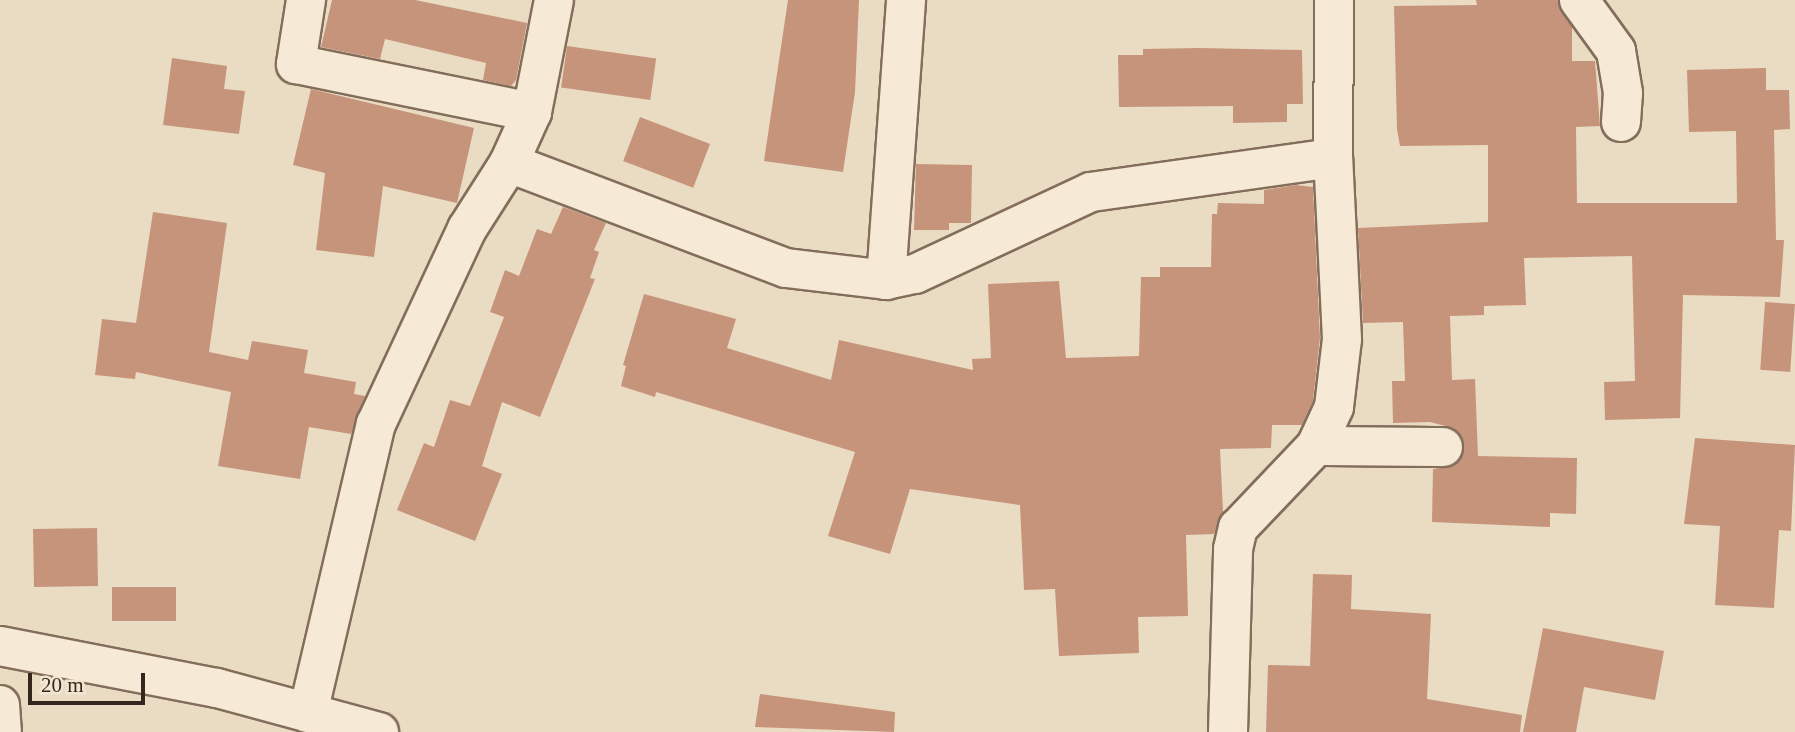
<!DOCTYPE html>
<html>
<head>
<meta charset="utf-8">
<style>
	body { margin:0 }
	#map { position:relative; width:1795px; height:732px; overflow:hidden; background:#eadbc3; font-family:"Times New Roman",serif }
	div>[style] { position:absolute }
	.building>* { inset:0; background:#c6947b; transform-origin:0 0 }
	.roads { filter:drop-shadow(2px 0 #836d5b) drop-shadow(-2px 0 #836d5b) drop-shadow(0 2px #836d5b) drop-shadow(0 -2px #836d5b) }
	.street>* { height:38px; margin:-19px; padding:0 19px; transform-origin:19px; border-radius:19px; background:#f6e9d5 }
	.secondary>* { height:38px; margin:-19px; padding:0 19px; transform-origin:19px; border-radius:19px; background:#f6e9d5 }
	span { translate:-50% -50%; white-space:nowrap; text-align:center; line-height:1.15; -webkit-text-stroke:7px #f2e6d1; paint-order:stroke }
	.scale { position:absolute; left:28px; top:673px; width:117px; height:32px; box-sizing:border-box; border:4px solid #34271e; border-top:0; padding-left:9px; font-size:21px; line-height:24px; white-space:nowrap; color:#34271e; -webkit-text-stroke:5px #f2e6d1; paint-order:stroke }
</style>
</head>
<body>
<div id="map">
	<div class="building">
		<div style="clip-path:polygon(332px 0,415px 0,527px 23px,516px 80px,511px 86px,483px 80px,486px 63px,385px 39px,380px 59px,321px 47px)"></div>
		<div style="clip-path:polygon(788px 0,859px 0,855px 92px,843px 172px,764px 161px)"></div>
		<div style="clip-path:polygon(1476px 0,1558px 0,1572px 27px,1572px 61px,1595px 61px,1600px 126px,1576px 127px,1577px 203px,1737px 203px,1736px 131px,1689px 132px,1687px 70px,1766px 68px,1766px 90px,1789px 90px,1790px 129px,1774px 130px,1776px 240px,1784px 240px,1780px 297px,1683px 295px,1680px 418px,1605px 420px,1604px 382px,1635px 381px,1632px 256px,1524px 258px,1526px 305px,1484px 306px,1484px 315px,1450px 316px,1452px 380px,1475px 379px,1478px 456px,1577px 458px,1576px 514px,1550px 513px,1550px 527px,1432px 522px,1433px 469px,1453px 466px,1461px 459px,1462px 437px,1453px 428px,1430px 422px,1393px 423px,1392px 381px,1405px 381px,1403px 322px,1363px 323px,1358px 228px,1488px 222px,1488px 145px,1400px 146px,1397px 129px,1394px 6px,1477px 5px)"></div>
		<div style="left:567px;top:46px;width:90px;height:42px;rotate:8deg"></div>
		<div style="clip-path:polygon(1199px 48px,1302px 50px,1303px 104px,1287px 104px,1287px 122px,1233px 123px,1233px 106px,1119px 107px,1118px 55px,1143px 55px,1143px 49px)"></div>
		<div style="clip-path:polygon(172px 58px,227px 66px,224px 89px,245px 91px,239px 134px,163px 125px)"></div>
		<div style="clip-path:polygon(311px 89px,474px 128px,457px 203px,383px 186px,374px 257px,316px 250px,325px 173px,293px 165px)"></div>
		<div style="left:640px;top:117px;width:75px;height:47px;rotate:21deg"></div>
		<div style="clip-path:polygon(916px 164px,972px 165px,971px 223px,949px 223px,949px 230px,914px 230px)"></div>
		<div style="clip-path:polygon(1296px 185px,1313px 187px,1320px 338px,1313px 401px,1302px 425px,1272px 425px,1271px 448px,1220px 449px,1223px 512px,1214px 534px,1186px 535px,1188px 616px,1138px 617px,1139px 653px,1059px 656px,1055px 589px,1024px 590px,1020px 505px,910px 489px,890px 554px,828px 536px,855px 452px,656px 392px,655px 397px,621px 386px,626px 366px,623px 365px,644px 294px,736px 319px,727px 348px,831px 380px,839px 340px,973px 370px,972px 359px,991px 358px,988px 284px,1059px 281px,1066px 358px,1139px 356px,1141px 277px,1160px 277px,1160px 267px,1211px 267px,1212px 214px,1217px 214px,1218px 203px,1264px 204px,1264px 190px)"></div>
		<div style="clip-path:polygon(563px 207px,606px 223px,594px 250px,599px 252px,590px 278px,595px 279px,540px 417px,502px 402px,482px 466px,502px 474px,475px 541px,397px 510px,424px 443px,434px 447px,450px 400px,470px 406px,504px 317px,490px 312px,505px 270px,519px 276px,537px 229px,551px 234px)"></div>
		<div style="clip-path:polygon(153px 212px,227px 223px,209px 352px,248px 360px,252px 341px,308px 350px,304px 373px,356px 382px,354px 394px,365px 396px,351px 434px,309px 427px,300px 479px,218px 466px,231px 392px,136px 372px,135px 379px,95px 375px,102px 319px,136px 323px)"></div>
		<div style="left:1765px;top:302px;width:30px;height:68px;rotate:4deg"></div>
		<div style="clip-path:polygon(1695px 438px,1795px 445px,1791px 531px,1779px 530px,1774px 608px,1715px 605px,1720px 526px,1684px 524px)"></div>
		<div style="left:97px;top:528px;width:58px;height:64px;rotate:89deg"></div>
		<div style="clip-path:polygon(1313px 574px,1352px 575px,1351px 609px,1431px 614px,1427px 699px,1522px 715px,1520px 732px,1266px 732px,1268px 665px,1310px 666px)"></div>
		<div style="left:176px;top:587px;width:34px;height:64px;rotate:90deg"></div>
		<div style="clip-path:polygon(1543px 628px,1664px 651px,1655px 700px,1584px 687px,1576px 732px,1523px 732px)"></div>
		<div style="clip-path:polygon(760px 694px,895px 712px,894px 732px,755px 727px)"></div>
	</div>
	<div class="roads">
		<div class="street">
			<div style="left:306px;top:0;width:65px;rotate:98.9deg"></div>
			<div style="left:296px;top:64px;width:241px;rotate:11.5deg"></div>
			<div style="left:1579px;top:0;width:63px;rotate:54deg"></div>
			<div style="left:1616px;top:51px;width:43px;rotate:80.5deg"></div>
			<div style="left:1623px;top:93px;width:29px;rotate:94deg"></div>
			<div style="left:509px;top:163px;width:56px;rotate:-65.7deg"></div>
			<div style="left:532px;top:112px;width:114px;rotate:-78.9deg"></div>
			<div style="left:886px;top:280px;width:30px;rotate:-12deg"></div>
			<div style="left:915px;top:274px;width:194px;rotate:-25deg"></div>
			<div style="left:1091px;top:192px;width:244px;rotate:-8deg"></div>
			<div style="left:1333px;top:158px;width:158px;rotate:-89.6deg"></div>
			<div style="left:1316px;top:446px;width:127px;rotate:0.5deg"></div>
			<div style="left:0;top:646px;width:221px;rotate:11deg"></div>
			<div style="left:217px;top:688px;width:168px;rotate:15.2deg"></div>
			<div style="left:308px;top:713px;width:297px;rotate:-76.8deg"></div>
			<div style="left:376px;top:424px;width:215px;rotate:-65deg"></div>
			<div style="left:467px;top:229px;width:78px;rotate:-57.5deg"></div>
			<div style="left:509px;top:163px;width:296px;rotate:20.8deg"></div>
			<div style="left:786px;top:268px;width:101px;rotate:6.8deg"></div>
			<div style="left:886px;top:280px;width:281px;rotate:-85.9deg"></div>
			<div style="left:1228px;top:732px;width:183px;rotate:-88.4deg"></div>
			<div style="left:1233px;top:549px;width:22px;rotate:-77deg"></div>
			<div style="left:1238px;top:528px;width:113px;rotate:-46.4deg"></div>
			<div style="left:1316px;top:446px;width:43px;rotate:-65.2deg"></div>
			<div style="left:1334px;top:407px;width:68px;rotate:-83.3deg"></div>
			<div style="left:1342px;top:339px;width:181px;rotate:-92.8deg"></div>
		</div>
		<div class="secondary">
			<div style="left:0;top:705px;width:27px;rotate:86deg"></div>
		</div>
	</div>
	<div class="scale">20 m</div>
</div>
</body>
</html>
